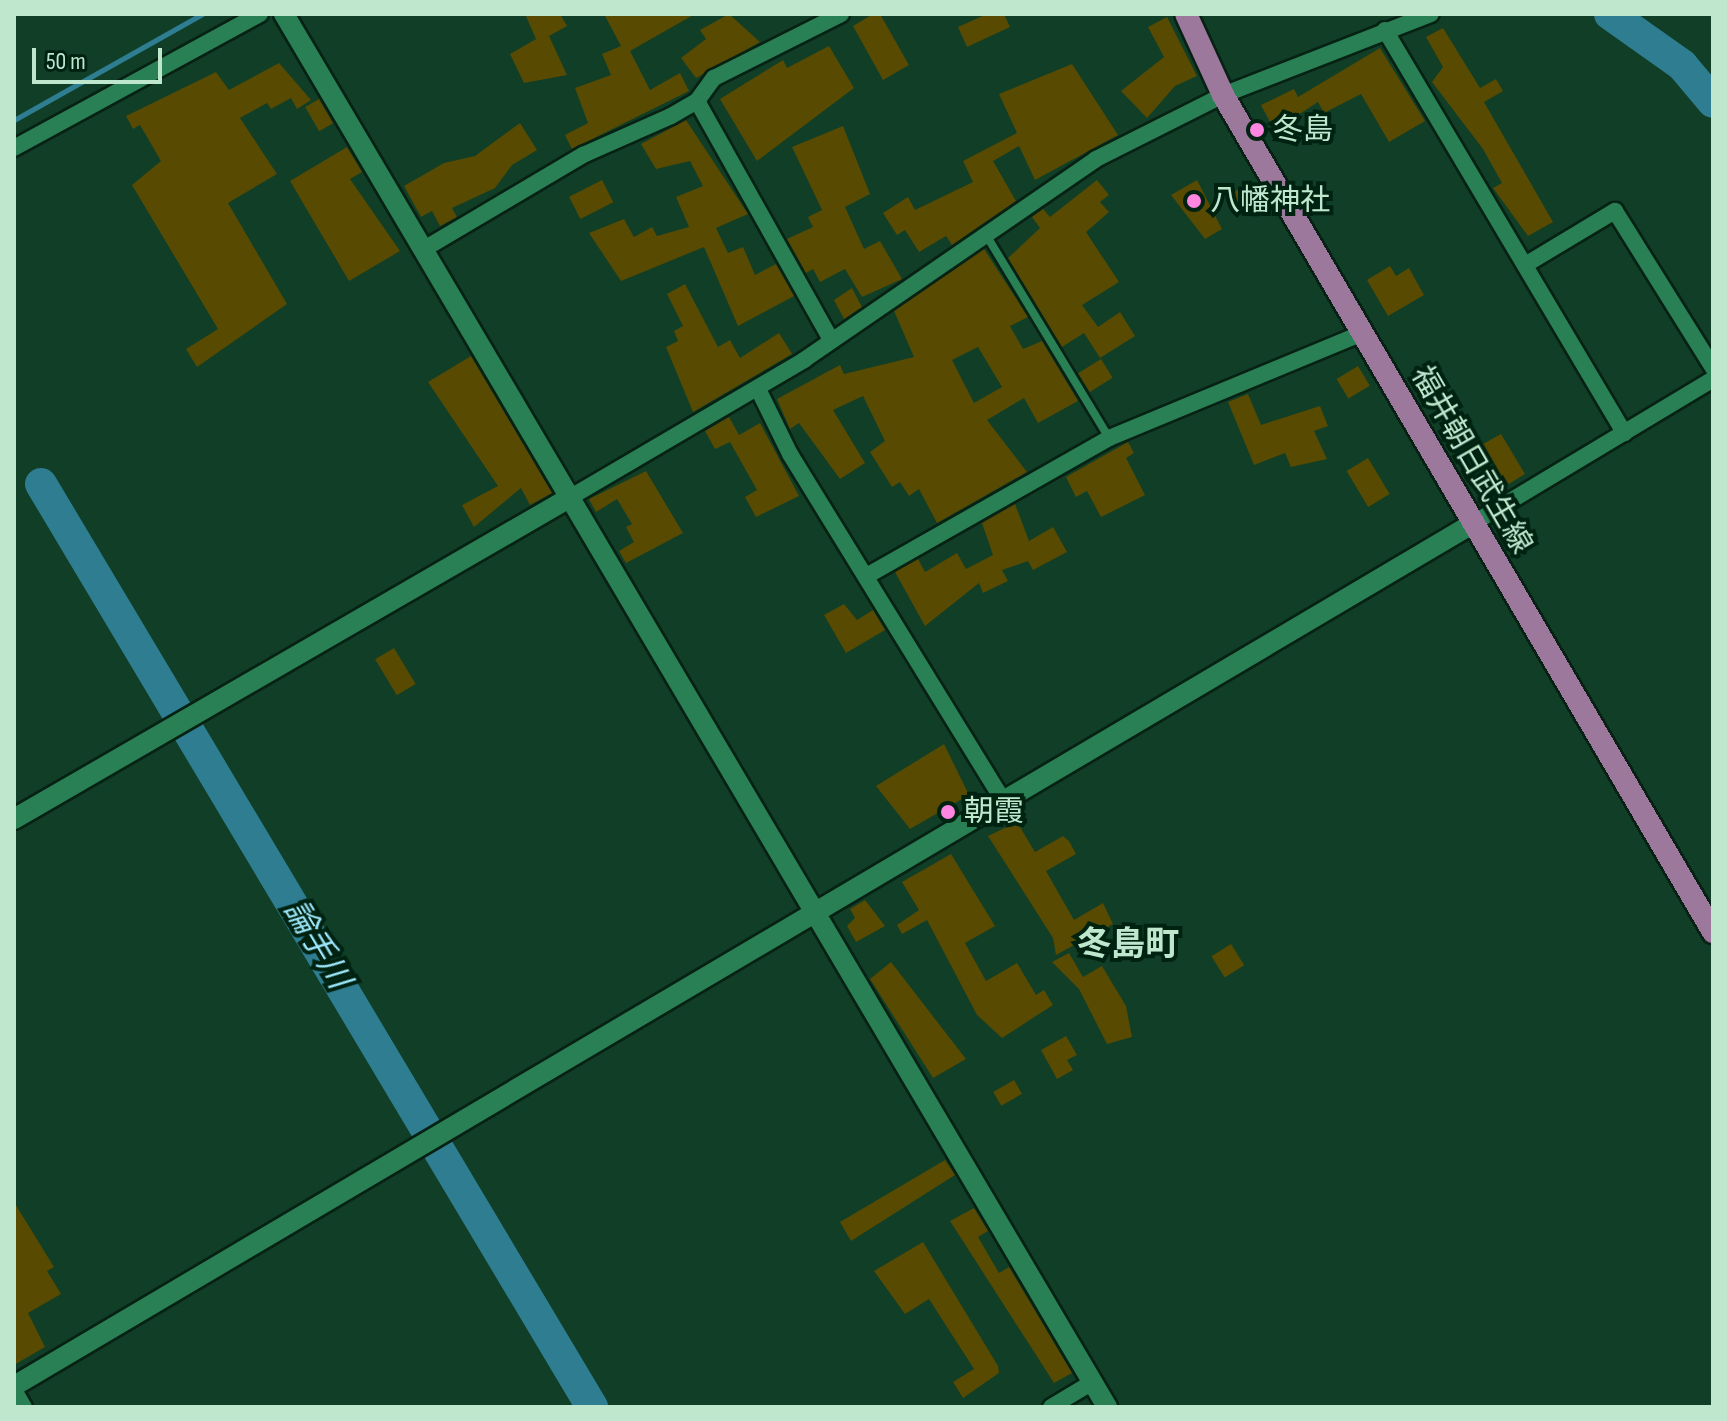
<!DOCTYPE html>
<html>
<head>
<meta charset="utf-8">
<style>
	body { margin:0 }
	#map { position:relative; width:1727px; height:1421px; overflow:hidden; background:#103e27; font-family:"Sofia Sans Condensed","Noto Sans JP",sans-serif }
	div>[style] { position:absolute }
	.stream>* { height:5px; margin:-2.5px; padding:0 2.5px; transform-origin:2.5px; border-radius:2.5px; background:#2e7d91 }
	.river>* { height:32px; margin:-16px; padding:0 16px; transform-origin:16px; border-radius:16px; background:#2e7d91 }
	.building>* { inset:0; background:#584a00; transform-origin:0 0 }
	.roads { filter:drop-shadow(2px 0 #072214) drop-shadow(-2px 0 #072214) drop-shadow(0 2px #072214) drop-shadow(0 -2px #072214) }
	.service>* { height:8px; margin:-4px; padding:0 4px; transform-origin:4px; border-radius:4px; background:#298054 }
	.minor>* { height:16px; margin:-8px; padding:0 8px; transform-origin:8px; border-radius:8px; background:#298054 }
	.tertiary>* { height:20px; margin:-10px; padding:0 10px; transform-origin:10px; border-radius:10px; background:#298054 }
	.primary>* { height:22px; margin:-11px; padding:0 11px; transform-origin:11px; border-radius:11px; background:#9c789c }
	.dots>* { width:22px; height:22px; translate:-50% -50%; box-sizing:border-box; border:4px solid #002311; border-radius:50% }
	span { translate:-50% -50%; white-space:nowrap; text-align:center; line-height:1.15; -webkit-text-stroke:8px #002311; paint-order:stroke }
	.poi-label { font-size:30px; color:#bfe7ce }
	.left { translate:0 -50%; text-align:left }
	.street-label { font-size:30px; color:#bfe7ce }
	.water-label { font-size:32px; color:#9ee8fd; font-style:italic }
	.quarter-label { font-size:34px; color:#bfe7ce; font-weight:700 }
	.frame { position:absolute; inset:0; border:16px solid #bfe7ce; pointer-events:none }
	.scale { position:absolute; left:32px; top:48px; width:130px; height:36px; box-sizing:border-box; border:4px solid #bfe7ce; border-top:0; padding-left:10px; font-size:24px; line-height:28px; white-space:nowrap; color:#bfe7ce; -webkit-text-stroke:6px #002311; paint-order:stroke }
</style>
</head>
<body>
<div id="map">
	<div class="stream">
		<div style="left:14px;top:120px;width:216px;rotate:-29.4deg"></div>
	</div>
	<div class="river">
		<div style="left:1610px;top:14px;width:88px;rotate:35.3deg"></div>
		<div style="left:1682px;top:65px;width:48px;rotate:50deg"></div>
		<div style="left:41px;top:484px;width:1075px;rotate:59.16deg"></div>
	</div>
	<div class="building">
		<div style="clip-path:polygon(525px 14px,560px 14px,567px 26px,549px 36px,567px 75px,524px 83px,510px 54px,536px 39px)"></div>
		<div style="clip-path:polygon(604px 14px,695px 14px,630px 51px,650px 90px,680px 73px,689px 91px,572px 149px,565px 135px,588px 123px,575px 88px,611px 75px,602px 54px,621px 46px)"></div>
		<div style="clip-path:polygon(729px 14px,760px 42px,696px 78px,681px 58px,706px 39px,700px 30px)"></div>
		<div style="clip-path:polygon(873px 14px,880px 14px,909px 65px,883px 80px,853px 26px)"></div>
		<div style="clip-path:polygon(987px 14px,1004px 14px,1010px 27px,967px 47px,958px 27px)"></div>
		<div style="clip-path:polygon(1167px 17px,1197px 76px,1175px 86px,1147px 118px,1121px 91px,1164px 57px,1148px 27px)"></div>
		<div style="clip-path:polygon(1443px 28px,1480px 88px,1496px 79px,1503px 91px,1484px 102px,1553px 222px,1528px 236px,1493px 188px,1502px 183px,1483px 149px,1432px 82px,1443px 67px,1426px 37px)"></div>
		<div style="clip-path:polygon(829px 46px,854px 88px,757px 161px,720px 99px,783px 60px,787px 68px)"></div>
		<div style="clip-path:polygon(1380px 48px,1425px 121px,1389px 142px,1361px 94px,1324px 113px,1318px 102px,1281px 126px,1277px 119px,1270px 122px,1261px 105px,1294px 89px,1298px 97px)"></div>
		<div style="clip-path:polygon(279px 63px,311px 100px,297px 109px,291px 98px,271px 109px,267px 103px,240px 118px,277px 174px,228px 203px,287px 304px,197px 367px,186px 349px,218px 329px,132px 185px,161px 161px,140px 125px,133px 129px,126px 116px,216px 72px,229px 90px)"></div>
		<div style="clip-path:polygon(1072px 64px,1118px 135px,1035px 180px,1019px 146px,993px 161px,1016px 201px,952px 245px,946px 236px,919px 252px,905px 230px,897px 235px,883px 213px,908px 197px,915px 210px,973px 182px,963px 161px,1017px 133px,999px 94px)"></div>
		<div style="left:319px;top:99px;width:28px;height:16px;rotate:60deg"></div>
		<div style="clip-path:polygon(686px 120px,748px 214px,716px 228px,728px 253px,743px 247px,755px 275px,776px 264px,794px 296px,738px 326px,704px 247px,621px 281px,589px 233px,624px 219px,634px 237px,652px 227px,657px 236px,689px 227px,676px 197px,703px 186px,690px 161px,656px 169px,641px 144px)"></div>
		<div style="clip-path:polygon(520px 123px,537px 150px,512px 165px,495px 188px,452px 208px,457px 217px,440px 226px,432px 211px,421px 217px,404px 186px,444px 163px,475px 156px)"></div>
		<div style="clip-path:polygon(843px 126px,870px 194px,845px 207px,864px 249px,880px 241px,902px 279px,862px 297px,845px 269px,820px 282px,813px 269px,806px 273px,787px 239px,813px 227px,808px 217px,822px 210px,792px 147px)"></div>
		<div style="clip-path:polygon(347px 147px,362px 172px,350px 179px,400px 251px,349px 281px,290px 181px)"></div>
		<div style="left:602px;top:180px;width:25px;height:37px;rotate:63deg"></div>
		<div style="clip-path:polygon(1097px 180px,1109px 195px,1100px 202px,1109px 212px,1086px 232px,1119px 282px,1082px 305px,1098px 327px,1120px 312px,1135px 336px,1100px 358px,1084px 333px,1062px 347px,1008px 258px,1040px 228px,1032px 217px,1043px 209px,1050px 217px)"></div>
		<div style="clip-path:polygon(1197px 180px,1222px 229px,1205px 239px,1171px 195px)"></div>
		<div style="left:1250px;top:182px;width:19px;height:21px;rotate:58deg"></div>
		<div style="clip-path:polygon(evenodd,984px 249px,1028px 317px,1010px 326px,1023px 349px,1042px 341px,1078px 401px,1038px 423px,1024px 398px,987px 420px,1027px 472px,937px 523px,919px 489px,909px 496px,900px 482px,892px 487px,870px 452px,885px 441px,863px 396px,833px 410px,865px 463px,840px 479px,799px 423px,790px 429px,777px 399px,840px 365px,844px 374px,914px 357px,894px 311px,984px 249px,978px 347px,1002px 387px,974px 403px,952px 360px,978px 347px)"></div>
		<div style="clip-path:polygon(1390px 266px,1396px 276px,1409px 268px,1424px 295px,1388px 316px,1367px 280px)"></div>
		<div style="clip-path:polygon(685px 284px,718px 347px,730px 340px,740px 358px,779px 333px,792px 354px,693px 412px,666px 347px,678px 341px,674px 331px,683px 326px,667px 294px)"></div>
		<div style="clip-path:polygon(852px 288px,862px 307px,844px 319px,834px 300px)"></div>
		<div style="clip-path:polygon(471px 356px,552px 493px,530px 505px,521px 488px,474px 527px,462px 505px,498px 486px,428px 382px)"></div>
		<div style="left:1101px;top:359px;width:22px;height:27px;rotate:58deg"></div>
		<div style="left:1358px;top:366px;width:23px;height:25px;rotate:59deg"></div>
		<div style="clip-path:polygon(1248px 394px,1261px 425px,1320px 406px,1328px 426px,1314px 431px,1327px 459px,1291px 467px,1285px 453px,1254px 465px,1228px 402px)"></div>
		<div style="clip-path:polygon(729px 417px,739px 435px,760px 423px,799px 496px,756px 517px,745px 497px,757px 490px,730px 442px,715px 449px,705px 431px)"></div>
		<div style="clip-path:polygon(1501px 434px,1525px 474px,1486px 498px,1475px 480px,1497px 468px,1483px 444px)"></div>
		<div style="clip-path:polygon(1128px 442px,1134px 453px,1126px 458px,1145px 495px,1101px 517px,1087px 491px,1076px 497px,1066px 477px)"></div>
		<div style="left:1368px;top:458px;width:42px;height:25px;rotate:59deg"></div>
		<div style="clip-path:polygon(646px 471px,683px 533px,626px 563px,619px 551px,634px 542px,626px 527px,632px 524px,617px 499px,596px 512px,589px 499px)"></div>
		<div style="clip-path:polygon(1015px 504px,1029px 541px,1053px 527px,1067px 552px,1033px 570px,1028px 561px,1002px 570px,1008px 581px,983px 593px,979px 583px,925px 626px,895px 572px,918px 559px,925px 572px,957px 553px,966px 569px,993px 555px,982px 523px)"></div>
		<div style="clip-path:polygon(844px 604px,857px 620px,873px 610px,885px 630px,846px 653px,824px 615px)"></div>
		<div style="left:394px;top:648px;width:42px;height:22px;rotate:59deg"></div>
		<div style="clip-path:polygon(944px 744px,969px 795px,910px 829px,876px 786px)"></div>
		<div style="clip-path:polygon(1017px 822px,1035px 852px,1063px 836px,1069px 841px,1076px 854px,1046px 871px,1074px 920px,1103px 903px,1113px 924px,1056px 955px,1053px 938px,988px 836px)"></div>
		<div style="clip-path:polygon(951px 854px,995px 926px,965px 943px,986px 981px,1017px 963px,1036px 995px,1044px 990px,1053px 1005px,1002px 1038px,977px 1015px,927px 920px,902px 934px,897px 925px,919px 910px,902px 882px)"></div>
		<div style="clip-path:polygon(865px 900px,885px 926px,856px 942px,847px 926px,855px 918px,850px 909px)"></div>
		<div style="left:1231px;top:944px;width:25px;height:23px;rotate:58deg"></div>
		<div style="clip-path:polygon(1069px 953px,1083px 977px,1102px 966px,1126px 1006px,1132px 1037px,1107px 1044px,1079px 989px,1052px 962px)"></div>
		<div style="clip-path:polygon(891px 962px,966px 1059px,933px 1078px,870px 979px)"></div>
		<div style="clip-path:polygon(1066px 1036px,1077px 1055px,1067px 1060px,1073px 1070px,1057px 1079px,1041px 1050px)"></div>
		<div style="left:1014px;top:1080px;width:16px;height:24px;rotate:60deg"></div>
		<div style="clip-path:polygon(945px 1160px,955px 1175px,851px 1241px,840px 1222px)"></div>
		<div style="clip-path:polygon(14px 1202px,54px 1267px,47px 1271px,61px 1294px,28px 1313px,45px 1347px,14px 1365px)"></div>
		<div style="clip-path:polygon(974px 1208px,988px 1231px,978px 1237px,999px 1273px,1009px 1267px,1072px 1373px,1054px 1383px,950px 1221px)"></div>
		<div style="clip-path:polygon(923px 1242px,998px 1366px,999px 1373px,963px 1398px,953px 1382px,974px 1369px,929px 1299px,905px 1314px,874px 1271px)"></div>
	</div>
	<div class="roads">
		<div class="service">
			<div style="left:988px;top:238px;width:234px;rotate:58.8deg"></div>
		</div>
		<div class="minor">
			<div style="left:1385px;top:30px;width:469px;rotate:59.3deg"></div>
			<div style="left:697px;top:101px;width:272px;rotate:60.7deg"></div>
			<div style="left:14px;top:148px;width:280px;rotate:-28.6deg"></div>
			<div style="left:424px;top:249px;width:185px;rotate:-30.6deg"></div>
			<div style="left:583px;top:155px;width:96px;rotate:-23.9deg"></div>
			<div style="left:671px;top:116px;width:30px;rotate:-30deg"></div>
			<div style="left:697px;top:101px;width:29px;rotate:-54deg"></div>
			<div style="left:714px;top:78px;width:142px;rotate:-26.7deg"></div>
			<div style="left:1525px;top:265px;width:105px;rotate:-31deg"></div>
			<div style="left:1615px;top:211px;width:185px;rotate:58deg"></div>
			<div style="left:758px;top:389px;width:72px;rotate:63.8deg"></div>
			<div style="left:790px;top:454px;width:405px;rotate:58.4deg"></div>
			<div style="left:569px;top:498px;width:273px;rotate:-30.4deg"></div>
			<div style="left:804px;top:360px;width:354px;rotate:-34.5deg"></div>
			<div style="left:1096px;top:159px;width:142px;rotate:-26.7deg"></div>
			<div style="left:1223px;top:95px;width:223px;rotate:-21.3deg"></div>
			<div style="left:1472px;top:524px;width:281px;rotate:-31deg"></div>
			<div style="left:870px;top:574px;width:275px;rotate:-29.6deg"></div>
			<div style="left:1109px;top:438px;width:274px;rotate:-22.5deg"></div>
			<div style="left:14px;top:1390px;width:20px;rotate:60deg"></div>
			<div style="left:1051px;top:1407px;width:49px;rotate:-30.8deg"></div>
		</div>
		<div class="tertiary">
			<div style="left:284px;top:14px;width:1618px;rotate:59.42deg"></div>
			<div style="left:14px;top:819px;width:641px;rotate:-30.04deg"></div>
			<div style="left:14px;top:1386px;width:1694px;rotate:-30.59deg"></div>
		</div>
		<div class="primary">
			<div style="left:1186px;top:14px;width:89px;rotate:65.4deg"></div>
			<div style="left:1223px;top:95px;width:970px;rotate:59.65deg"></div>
		</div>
	</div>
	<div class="dots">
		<div style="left:1257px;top:130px;background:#fe85e0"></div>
		<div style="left:1194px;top:201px;background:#fe85e0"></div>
		<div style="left:948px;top:812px;background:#fe85e0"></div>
	</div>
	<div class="poi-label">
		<span class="left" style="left:1273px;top:130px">冬島</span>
		<span class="left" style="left:1210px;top:201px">八幡神社</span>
		<span class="left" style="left:964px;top:812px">朝霞</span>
	</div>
	<div class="street-label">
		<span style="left:1471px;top:460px;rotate:60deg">福井朝日武生線</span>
	</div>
	<div class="water-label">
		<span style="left:316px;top:945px;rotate:59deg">論手川</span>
	</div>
	<div class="quarter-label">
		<span style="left:1128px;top:945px">冬島町</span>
	</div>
	<div class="frame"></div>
	<div class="scale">50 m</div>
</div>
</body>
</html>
